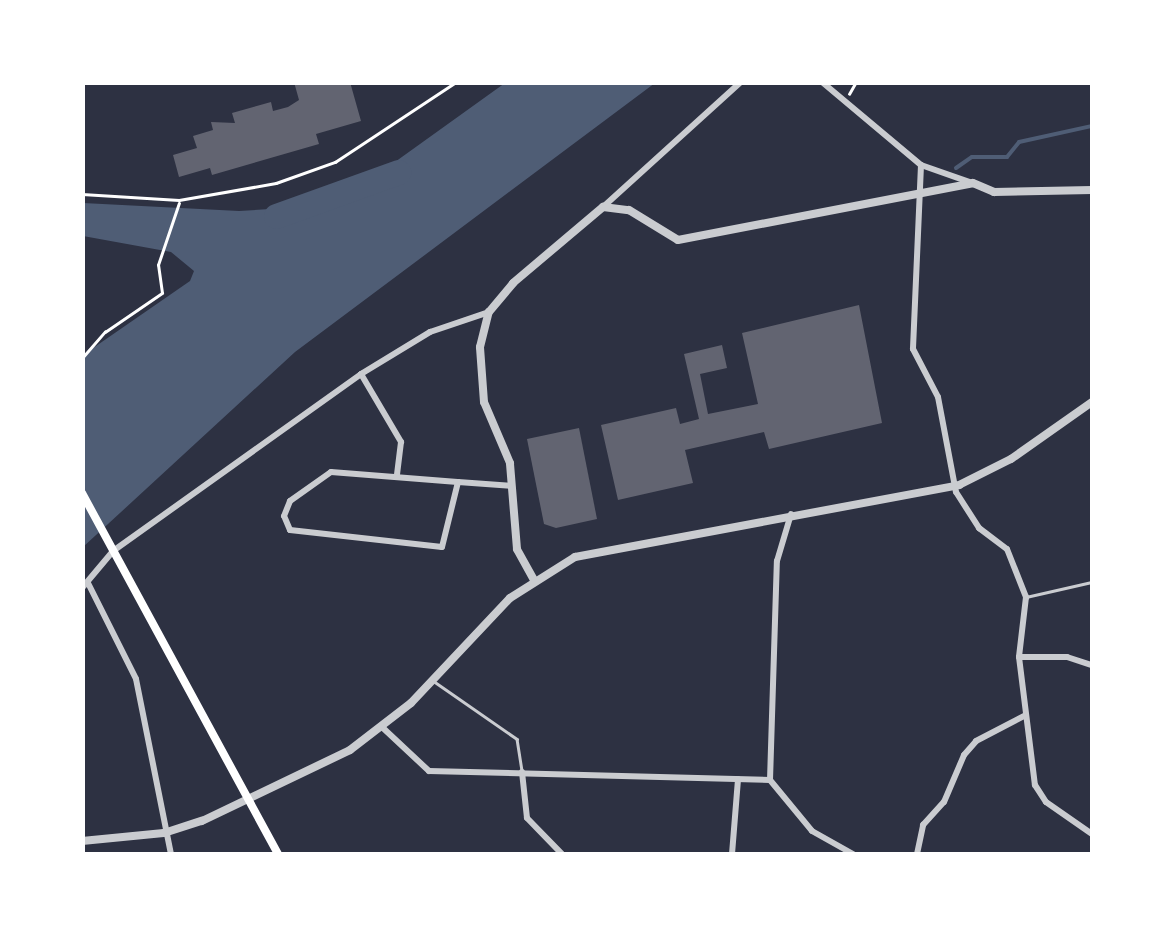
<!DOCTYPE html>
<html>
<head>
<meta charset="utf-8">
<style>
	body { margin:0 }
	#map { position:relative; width:1175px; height:937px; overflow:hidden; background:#2d3142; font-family:Georgia,serif }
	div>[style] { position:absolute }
	.water>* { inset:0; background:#4f5d75 }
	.stream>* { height:4px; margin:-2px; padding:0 2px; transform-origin:2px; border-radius:2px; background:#4f5d75 }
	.river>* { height:25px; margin:-12.5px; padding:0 12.5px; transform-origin:12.5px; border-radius:12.5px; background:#4f5d75 }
	.building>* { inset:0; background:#626471 }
	.path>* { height:2.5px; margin:-1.25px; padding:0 1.25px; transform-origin:1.25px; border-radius:1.25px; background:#fff }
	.service>* { height:2.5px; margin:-1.25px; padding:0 1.25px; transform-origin:1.25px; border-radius:1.25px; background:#caccd0 }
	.minor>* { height:6px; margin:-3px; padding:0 3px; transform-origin:3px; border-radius:3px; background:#caccd0 }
	.tertiary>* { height:8px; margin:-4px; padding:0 4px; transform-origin:4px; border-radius:4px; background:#caccd0 }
	.secondary>* { height:8px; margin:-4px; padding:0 4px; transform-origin:4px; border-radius:4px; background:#fff }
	span { translate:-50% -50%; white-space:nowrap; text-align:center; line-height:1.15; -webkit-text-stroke:8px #fff; paint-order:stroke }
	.frame { position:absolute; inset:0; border:85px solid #fff; pointer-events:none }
</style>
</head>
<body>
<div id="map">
	<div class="water">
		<div style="clip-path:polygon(505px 83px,655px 83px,295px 352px,83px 547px,83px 355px,190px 281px,194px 271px,171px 252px,83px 236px,83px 203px,239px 211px,335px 205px)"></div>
	</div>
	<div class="stream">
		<div style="left:956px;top:168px;width:19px;rotate:-35deg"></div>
		<div style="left:972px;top:157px;width:35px"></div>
		<div style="left:1007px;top:157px;width:19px;rotate:-51deg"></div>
		<div style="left:1019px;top:142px;width:75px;rotate:-12.4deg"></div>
	</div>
	<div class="river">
		<div style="left:276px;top:216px;width:130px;rotate:-19.8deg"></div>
	</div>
	<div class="building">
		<div style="clip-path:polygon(294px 82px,350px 82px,361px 121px,316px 134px,319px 144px,212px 175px,210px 168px,179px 177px,173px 155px,197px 148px,193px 136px,213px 130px,211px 122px,235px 123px,232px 113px,271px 102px,273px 111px,288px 107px,299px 100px)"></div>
		<div style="clip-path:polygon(859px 305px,882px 423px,769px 449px,764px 432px,685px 450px,693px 483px,618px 500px,601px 425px,676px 408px,680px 424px,699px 419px,684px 354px,722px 345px,727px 368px,700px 374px,708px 414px,758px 404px,742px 333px)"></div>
		<div style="clip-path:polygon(579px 428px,597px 519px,556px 528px,544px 524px,527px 439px)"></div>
	</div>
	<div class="path">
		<div style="left:849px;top:94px;width:14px;rotate:-60deg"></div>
		<div style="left:82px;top:194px;width:97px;rotate:3.5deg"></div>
		<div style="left:179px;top:200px;width:98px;rotate:-9.9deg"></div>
		<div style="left:276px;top:183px;width:63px;rotate:-19.6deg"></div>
		<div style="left:335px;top:162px;width:145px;rotate:-33.5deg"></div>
		<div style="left:82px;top:358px;width:35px;rotate:-49deg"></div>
		<div style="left:105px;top:332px;width:69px;rotate:-34.4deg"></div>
		<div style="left:162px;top:293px;width:28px;rotate:-98deg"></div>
		<div style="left:158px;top:265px;width:65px;rotate:-71.3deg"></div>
	</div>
	<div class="service">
		<div style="left:1026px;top:597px;width:68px;rotate:-12.8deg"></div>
		<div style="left:435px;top:682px;width:100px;rotate:34.8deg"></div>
		<div style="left:517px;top:739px;width:31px;rotate:81deg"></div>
	</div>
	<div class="minor">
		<div style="left:822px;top:82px;width:129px;rotate:40deg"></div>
		<div style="left:921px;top:165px;width:54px;rotate:19.4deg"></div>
		<div style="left:921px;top:165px;width:184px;rotate:92.5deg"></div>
		<div style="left:913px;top:349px;width:54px;rotate:62.5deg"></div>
		<div style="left:938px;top:397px;width:97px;rotate:79.3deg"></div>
		<div style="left:956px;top:492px;width:43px;rotate:57.4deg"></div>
		<div style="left:979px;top:528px;width:35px;rotate:37deg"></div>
		<div style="left:1007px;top:549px;width:52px;rotate:68.4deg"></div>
		<div style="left:1026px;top:597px;width:60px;rotate:96.7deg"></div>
		<div style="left:1019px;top:657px;width:129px;rotate:82.9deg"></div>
		<div style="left:1035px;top:785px;width:20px;rotate:57deg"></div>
		<div style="left:1046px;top:802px;width:56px;rotate:34.8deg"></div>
		<div style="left:603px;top:207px;width:186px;rotate:-42.2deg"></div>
		<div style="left:361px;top:374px;width:79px;rotate:59.5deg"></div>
		<div style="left:401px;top:442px;width:35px;rotate:97deg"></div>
		<div style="left:458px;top:482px;width:67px;rotate:103.8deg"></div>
		<div style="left:442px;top:547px;width:153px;rotate:-173.6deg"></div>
		<div style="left:290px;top:530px;width:15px;rotate:-113deg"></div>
		<div style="left:284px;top:516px;width:16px;rotate:-68deg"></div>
		<div style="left:290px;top:501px;width:50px;rotate:-35.3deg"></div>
		<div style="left:331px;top:472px;width:127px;rotate:4.5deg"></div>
		<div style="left:458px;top:482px;width:54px;rotate:4.2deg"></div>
		<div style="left:88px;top:583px;width:107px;rotate:63.4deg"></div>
		<div style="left:136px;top:679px;width:178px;rotate:78.7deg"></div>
		<div style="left:82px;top:588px;width:48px;rotate:-50deg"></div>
		<div style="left:113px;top:551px;width:305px;rotate:-35.5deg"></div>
		<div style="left:361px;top:374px;width:81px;rotate:-31.3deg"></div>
		<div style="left:430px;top:332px;width:62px;rotate:-18.7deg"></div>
		<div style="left:1019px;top:657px;width:48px"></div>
		<div style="left:1067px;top:657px;width:26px;rotate:18deg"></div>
		<div style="left:383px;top:728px;width:63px;rotate:43.1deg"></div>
		<div style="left:429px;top:771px;width:341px;rotate:1.5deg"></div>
		<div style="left:770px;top:780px;width:66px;rotate:50.5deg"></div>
		<div style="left:812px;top:831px;width:47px;rotate:29.3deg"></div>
		<div style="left:522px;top:772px;width:46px;rotate:83.8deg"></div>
		<div style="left:527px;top:818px;width:50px;rotate:45.8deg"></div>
		<div style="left:770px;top:780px;width:219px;rotate:-88.2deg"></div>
		<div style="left:777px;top:561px;width:49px;rotate:-73.4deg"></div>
		<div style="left:732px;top:854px;width:75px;rotate:-85.4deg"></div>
		<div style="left:917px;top:854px;width:30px;rotate:-78deg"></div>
		<div style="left:923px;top:825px;width:31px;rotate:-48deg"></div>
		<div style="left:944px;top:802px;width:51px;rotate:-66.9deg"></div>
		<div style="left:964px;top:755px;width:18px;rotate:-49deg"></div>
		<div style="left:976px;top:741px;width:56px;rotate:-27.5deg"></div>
	</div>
	<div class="tertiary">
		<div style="left:534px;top:580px;width:35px;rotate:-119deg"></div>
		<div style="left:517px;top:549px;width:86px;rotate:-94.7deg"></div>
		<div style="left:510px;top:463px;width:66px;rotate:-113.1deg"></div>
		<div style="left:484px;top:402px;width:55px;rotate:-94.2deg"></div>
		<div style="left:480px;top:347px;width:36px;rotate:-76deg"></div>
		<div style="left:489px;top:312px;width:38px;rotate:-50deg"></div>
		<div style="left:513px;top:283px;width:118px;rotate:-40.2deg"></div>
		<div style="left:603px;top:207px;width:26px;rotate:7deg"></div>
		<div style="left:629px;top:210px;width:57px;rotate:31.5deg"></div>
		<div style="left:678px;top:240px;width:300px;rotate:-10.9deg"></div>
		<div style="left:973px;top:183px;width:23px;rotate:23deg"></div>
		<div style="left:994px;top:192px;width:98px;rotate:-1.2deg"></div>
		<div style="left:82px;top:841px;width:82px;rotate:-5.6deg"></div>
		<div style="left:164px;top:833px;width:40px;rotate:-18deg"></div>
		<div style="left:202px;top:821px;width:164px;rotate:-25.6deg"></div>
		<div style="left:350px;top:750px;width:77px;rotate:-37.6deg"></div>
		<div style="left:411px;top:703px;width:144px;rotate:-46.7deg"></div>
		<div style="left:510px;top:598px;width:77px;rotate:-32.2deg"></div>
		<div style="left:575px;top:557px;width:391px;rotate:-10.6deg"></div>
		<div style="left:959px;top:485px;width:58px;rotate:-26.6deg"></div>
		<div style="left:1011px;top:459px;width:99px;rotate:-35.1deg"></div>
	</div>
	<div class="secondary">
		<div style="left:82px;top:493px;width:411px;rotate:61.5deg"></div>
	</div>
	<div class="frame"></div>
</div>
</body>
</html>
